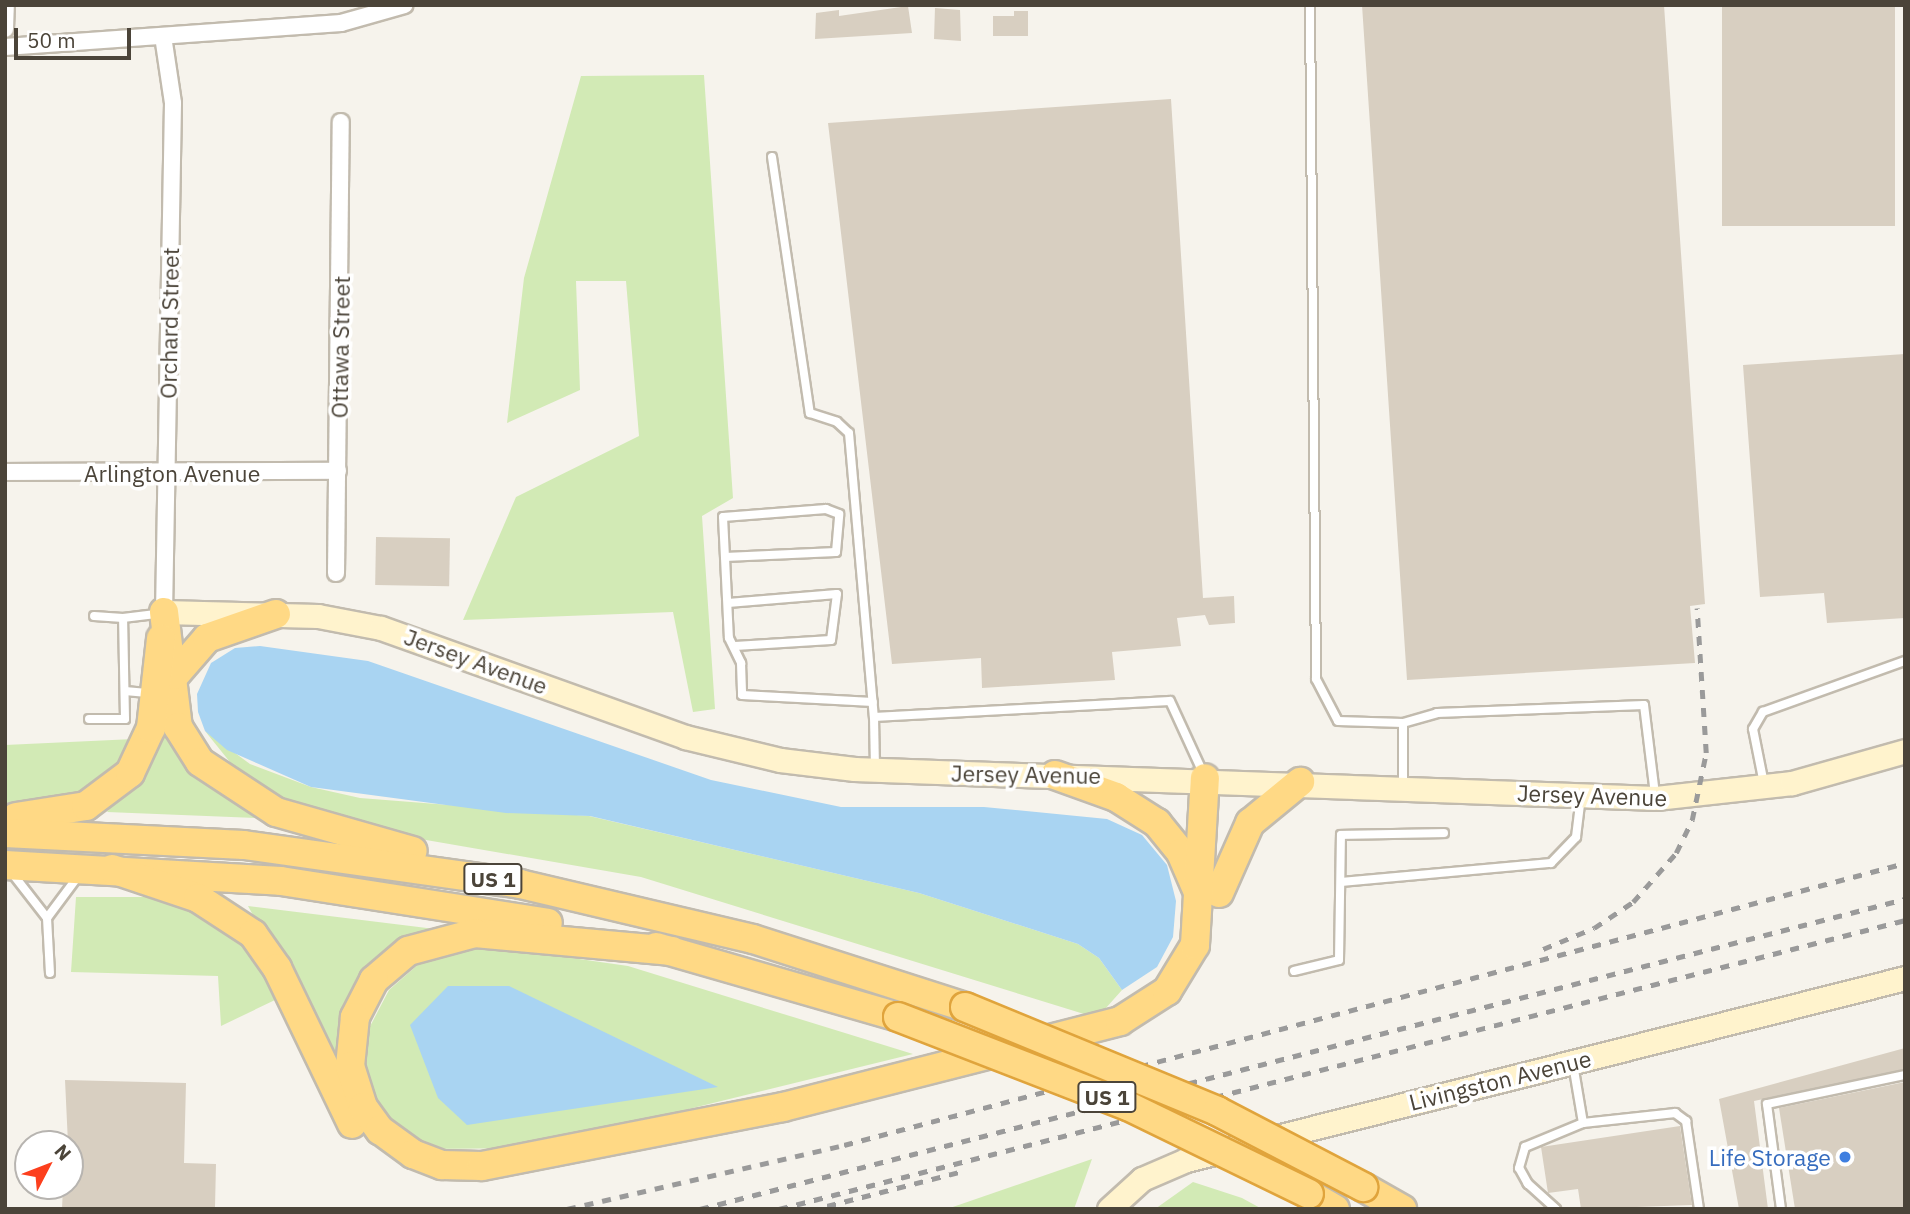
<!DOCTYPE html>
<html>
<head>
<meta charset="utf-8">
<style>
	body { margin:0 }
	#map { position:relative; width:1910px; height:1214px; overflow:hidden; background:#f6f3ec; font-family:"IBM Plex Sans",sans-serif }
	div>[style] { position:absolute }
	.green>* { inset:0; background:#d2eab5 }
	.water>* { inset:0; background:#a9d4f2 }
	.building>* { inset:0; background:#d8cfc1; transform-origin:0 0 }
	.roads { filter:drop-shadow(2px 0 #c2bbae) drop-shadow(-2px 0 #c2bbae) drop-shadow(0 2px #c2bbae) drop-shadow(0 -2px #c2bbae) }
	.service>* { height:8px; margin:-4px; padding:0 4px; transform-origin:4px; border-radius:4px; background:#fff }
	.minor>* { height:16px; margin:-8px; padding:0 8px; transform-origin:8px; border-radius:8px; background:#fff }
	.secondary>* { height:23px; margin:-11.5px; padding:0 11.5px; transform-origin:11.5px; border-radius:11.5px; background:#fff3cd }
	.trunk>* { height:28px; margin:-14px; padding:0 14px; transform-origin:14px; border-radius:14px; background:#ffd985 }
	.rail>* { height:4.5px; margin-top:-2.25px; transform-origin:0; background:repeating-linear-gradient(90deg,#9a9a9a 0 9px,transparent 0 18px) }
	.bridges { filter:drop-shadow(2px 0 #e0a43c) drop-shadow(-2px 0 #e0a43c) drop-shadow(0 2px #e0a43c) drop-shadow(0 -2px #e0a43c) }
	.trunk-bridge>* { height:28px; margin:-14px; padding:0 14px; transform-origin:14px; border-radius:14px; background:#ffd985 }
	.dots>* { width:19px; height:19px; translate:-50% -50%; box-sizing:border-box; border:4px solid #fff; border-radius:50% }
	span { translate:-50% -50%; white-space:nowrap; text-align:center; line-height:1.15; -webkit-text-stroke:7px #fff; paint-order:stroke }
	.shield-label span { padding:2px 5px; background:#fff; border:2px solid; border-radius:5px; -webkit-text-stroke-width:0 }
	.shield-label { font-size:21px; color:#4b4439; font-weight:700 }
	.street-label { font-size:23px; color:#4b4439 }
	.shop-label { font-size:23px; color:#366cbe }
	.right { translate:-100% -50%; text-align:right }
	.frame { position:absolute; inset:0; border:7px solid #4b4439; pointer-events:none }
	.north { position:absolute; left:14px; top:1130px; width:70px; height:70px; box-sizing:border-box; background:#fff; border:2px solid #b7b4b0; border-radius:50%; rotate:48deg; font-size:19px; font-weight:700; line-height:28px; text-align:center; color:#4b4439 }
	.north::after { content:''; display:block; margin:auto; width:24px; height:32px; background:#fc3f1d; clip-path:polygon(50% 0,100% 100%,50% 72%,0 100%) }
	.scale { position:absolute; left:14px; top:28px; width:117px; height:32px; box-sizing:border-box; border:4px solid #4b4439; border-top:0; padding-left:9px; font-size:21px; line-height:24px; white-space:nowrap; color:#4b4439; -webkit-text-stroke:5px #fff; paint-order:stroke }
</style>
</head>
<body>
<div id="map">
	<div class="green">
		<div style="clip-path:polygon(704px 75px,733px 498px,702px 516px,715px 709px,693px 712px,673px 612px,463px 620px,516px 497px,639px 436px,626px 281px,576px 281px,580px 390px,507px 423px,524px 278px,581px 76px)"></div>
		<div style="clip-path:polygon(164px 729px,205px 783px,256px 818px,107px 812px,149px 762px)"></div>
		<div style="clip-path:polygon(205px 731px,250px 764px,311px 787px,360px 798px,589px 816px,919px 893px,1078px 944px,1099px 958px,1122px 990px,1097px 1018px,641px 877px,351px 827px,246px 782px)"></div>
		<div style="clip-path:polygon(134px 739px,114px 777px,67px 805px,5px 807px,5px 745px)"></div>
		<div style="clip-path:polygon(76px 897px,155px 897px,215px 915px,254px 950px,275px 1000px,221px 1026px,218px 976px,71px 972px)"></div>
		<div style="clip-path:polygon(248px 906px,435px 929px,390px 948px,342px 1022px,335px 1063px)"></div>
		<div style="clip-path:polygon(481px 945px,628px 966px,913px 1054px,530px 1148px,425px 1149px,393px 1124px,363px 1081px,365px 1036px,389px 990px,429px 955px)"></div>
		<div style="clip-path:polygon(1092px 1159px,1074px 1209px,947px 1209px)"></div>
		<div style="clip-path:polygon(1193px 1182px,1242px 1198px,1262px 1209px,1155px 1209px)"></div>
	</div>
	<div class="water">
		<div style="clip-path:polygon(260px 646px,368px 661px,711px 780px,841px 807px,984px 807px,1107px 819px,1142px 835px,1167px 865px,1176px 901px,1173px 937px,1157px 967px,1122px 990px,1099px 958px,1078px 944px,919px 893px,590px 816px,506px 813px,311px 787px,227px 750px,205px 731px,198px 712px,197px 694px,211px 663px,235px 648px)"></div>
		<div style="clip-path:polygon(448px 986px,509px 986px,718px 1087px,467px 1125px,438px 1098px,410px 1025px)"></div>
	</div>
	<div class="building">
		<div style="clip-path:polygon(1362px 5px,1664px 5px,1705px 604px,1690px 606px,1695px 663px,1407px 680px)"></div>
		<div style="left:1722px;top:5px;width:173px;height:221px"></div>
		<div style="clip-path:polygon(908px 6px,912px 33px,815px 39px,816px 13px,839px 10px,839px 16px)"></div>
		<div style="clip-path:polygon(935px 8px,960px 10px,961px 41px,934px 39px)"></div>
		<div style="clip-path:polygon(1014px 11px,1028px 11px,1028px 36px,993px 36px,993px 16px,1014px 16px)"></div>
		<div style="clip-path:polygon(1171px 99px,1203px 598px,1234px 596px,1235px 623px,1209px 625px,1205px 615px,1177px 618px,1181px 646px,1112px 652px,1115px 680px,982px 688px,981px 658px,892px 664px,828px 123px)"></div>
		<div style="clip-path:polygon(1905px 354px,1905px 618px,1827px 623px,1824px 593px,1760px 597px,1743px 365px)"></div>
		<div style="left:376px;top:537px;width:74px;height:48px;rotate:1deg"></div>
		<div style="clip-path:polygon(1905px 1048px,1905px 1069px,1754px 1101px,1768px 1209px,1739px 1209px,1719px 1099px)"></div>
		<div style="clip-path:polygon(65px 1080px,186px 1083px,184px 1163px,216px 1164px,215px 1207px,62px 1209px,63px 1186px,70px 1186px)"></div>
		<div style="clip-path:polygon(1905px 1082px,1905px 1209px,1795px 1209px,1779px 1108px)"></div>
		<div style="clip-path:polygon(1680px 1126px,1692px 1205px,1581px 1209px,1578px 1189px,1548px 1193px,1541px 1147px)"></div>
	</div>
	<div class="roads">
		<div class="service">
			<div style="left:1310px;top:5px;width:674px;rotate:89.49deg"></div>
			<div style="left:1316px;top:679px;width:47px;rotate:62.4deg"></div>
			<div style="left:1338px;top:721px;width:65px;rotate:1.8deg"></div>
			<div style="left:1403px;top:723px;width:63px;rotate:90deg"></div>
			<div style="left:772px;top:157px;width:259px;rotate:81.6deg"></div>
			<div style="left:810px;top:413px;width:28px;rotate:18deg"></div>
			<div style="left:837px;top:422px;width:16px;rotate:43deg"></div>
			<div style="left:849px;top:433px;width:285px;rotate:85deg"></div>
			<div style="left:874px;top:717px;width:296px;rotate:-3.1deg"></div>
			<div style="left:1170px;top:701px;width:81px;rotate:65.3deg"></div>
			<div style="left:725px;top:557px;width:111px;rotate:-2.6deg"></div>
			<div style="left:836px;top:552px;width:38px;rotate:-85deg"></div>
			<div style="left:839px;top:514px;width:14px;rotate:-159deg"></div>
			<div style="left:826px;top:509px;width:103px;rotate:175.6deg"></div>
			<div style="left:723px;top:517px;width:121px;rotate:87.2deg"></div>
			<div style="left:729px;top:638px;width:28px;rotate:64deg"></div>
			<div style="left:741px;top:663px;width:32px;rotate:88deg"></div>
			<div style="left:742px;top:695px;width:131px;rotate:3.1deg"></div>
			<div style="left:728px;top:603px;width:109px;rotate:-4.7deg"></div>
			<div style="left:837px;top:594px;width:46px;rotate:97.4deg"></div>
			<div style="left:831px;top:640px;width:96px;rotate:176.4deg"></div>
			<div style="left:123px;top:618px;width:35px;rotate:-7deg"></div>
			<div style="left:125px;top:691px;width:25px;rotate:5deg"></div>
			<div style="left:874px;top:717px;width:50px;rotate:88.9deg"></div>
			<div style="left:89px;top:719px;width:36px"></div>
			<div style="left:125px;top:719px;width:101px;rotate:-91.1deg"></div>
			<div style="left:123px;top:618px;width:29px;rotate:-176deg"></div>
			<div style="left:1403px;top:723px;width:35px;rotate:-16deg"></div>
			<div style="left:1437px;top:713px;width:207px;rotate:-2.2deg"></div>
			<div style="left:1644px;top:705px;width:90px;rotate:83deg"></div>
			<div style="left:1764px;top:784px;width:56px;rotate:-101.3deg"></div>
			<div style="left:1753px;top:729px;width:20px;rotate:-60deg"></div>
			<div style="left:1763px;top:712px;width:151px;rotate:-19.8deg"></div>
			<div style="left:12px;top:873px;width:57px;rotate:52.1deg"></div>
			<div style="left:47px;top:918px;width:55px;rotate:86.9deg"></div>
			<div style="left:1341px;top:882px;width:211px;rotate:-5.2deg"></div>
			<div style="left:1551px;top:863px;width:36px;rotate:-46deg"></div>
			<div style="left:1576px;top:837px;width:38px;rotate:-83deg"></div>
			<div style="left:47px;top:918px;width:54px;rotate:-53.3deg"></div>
			<div style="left:1294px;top:971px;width:46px;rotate:-13.7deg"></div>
			<div style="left:1339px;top:960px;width:125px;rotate:-89.1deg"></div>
			<div style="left:1341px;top:835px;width:103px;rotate:-1.1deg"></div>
			<div style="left:1573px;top:1064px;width:60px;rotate:80.4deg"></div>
			<div style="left:1556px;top:1209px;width:38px;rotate:-138deg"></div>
			<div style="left:1528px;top:1184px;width:18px;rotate:-119deg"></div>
			<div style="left:1519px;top:1168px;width:22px;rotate:-74deg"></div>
			<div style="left:1525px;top:1147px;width:63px;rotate:-22.5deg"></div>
			<div style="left:1583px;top:1123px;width:93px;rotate:-6.2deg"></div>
			<div style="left:1675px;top:1113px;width:14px;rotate:36deg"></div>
			<div style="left:1686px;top:1121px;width:89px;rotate:81.6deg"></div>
			<div style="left:1781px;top:1209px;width:106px;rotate:-97.6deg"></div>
			<div style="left:1767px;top:1104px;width:141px;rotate:-11.9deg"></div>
		</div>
		<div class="minor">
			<div style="left:5px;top:29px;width:24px;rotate:-88deg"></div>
			<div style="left:163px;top:36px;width:68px;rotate:81.5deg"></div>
			<div style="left:173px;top:103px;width:509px;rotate:91.01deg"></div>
			<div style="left:5px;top:47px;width:337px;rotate:-4.1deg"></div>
			<div style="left:341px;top:23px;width:66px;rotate:-15.7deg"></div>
			<div style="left:5px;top:472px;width:333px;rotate:-0.2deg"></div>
			<div style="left:336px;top:573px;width:451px;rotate:-89.4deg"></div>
		</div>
		<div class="secondary">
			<div style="left:164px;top:612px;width:154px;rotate:1.5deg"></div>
			<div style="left:318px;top:616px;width:64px;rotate:10.8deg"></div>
			<div style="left:381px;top:628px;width:323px;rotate:19.7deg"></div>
			<div style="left:685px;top:737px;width:98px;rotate:13.6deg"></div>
			<div style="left:780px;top:760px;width:75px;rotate:6.9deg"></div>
			<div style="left:854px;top:769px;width:803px;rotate:2.07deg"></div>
			<div style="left:1656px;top:798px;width:137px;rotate:-6.3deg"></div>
			<div style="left:1792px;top:783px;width:117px;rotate:-15.8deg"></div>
			<div style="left:1109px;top:1209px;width:45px;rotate:-42.3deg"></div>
			<div style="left:1142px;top:1179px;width:48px;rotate:-23.4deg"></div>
			<div style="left:1186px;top:1160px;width:742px;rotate:-14.2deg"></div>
		</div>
		<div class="trunk">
			<div style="left:164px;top:612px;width:116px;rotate:83.1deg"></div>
			<div style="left:178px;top:727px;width:41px;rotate:57.8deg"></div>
			<div style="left:200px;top:762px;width:91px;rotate:33.3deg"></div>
			<div style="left:276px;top:812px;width:142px;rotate:15.9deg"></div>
			<div style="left:175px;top:675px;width:49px;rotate:-49.1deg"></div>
			<div style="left:207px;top:638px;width:73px;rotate:-19.2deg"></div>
			<div style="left:1055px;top:775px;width:65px;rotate:19.8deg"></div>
			<div style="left:1116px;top:797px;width:49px;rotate:32.4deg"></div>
			<div style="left:1157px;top:823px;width:38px;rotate:51deg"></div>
			<div style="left:1181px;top:853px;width:40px;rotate:66.6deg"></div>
			<div style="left:16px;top:817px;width:71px;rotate:-8.9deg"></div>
			<div style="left:86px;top:806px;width:55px;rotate:-36.9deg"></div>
			<div style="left:130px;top:773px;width:50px;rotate:-65deg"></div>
			<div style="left:151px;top:728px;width:90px;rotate:-83.6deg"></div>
			<div style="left:5px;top:833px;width:239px;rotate:2.9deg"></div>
			<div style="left:244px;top:845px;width:279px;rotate:8deg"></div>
			<div style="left:520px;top:884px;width:239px;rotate:13.3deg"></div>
			<div style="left:753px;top:939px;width:223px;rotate:17.8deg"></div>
			<div style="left:5px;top:865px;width:276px;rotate:3.3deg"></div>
			<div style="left:281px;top:881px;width:270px;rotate:8.9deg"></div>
			<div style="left:112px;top:869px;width:91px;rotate:18.6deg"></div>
			<div style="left:198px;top:898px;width:66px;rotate:33.2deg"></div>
			<div style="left:253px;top:934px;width:42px;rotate:54.8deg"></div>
			<div style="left:277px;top:968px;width:173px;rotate:64.3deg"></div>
			<div style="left:1219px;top:893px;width:77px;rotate:-66.1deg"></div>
			<div style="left:1250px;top:823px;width:65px;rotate:-39.4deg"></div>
			<div style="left:656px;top:947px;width:252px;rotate:16.1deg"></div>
			<div style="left:672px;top:951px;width:198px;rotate:-174.8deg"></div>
			<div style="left:475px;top:933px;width:69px;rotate:165deg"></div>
			<div style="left:408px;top:951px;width:45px;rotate:139.5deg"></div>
			<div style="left:374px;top:980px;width:42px;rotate:117.2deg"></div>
			<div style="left:355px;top:1017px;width:49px;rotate:95.8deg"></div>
			<div style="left:350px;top:1066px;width:43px;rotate:72.4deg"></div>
			<div style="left:363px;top:1107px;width:29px;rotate:54deg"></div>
			<div style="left:380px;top:1130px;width:41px;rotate:36deg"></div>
			<div style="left:413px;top:1154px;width:31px;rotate:21deg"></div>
			<div style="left:442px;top:1165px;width:40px;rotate:1.4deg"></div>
			<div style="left:482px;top:1166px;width:307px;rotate:-11.1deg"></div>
			<div style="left:783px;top:1107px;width:348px;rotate:-14.3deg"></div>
			<div style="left:1120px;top:1021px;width:56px;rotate:-32.6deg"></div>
			<div style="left:1167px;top:991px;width:54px;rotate:-58.7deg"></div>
			<div style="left:1195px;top:945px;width:167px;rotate:-86.6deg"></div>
			<div style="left:1363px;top:1187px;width:45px;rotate:29.4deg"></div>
			<div style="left:1309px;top:1194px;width:30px;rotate:30deg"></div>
		</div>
	</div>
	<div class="rail">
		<div style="left:1543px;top:949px;width:55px;rotate:-22.4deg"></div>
		<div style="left:1594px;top:928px;width:47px;rotate:-33.7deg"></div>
		<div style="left:1633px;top:902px;width:65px;rotate:-48.7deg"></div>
		<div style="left:1676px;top:853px;width:37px;rotate:-64deg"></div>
		<div style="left:1692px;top:820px;width:68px;rotate:-78.2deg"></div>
		<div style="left:1706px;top:753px;width:145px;rotate:-93.6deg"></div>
		<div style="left:827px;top:1206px;width:140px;rotate:-14.4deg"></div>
		<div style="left:567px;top:1209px;width:284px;rotate:-13deg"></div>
		<div style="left:844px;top:1145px;width:1098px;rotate:-14.88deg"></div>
		<div style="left:700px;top:1209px;width:1244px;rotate:-14.43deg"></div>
		<div style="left:779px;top:1209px;width:1162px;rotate:-14.39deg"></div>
	</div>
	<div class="bridges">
		<div class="trunk-bridge">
			<div style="left:965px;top:1007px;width:273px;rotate:22.4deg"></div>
			<div style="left:1217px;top:1111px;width:165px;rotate:27.5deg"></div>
			<div style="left:898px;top:1017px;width:247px;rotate:21.2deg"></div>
			<div style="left:1128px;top:1106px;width:201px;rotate:25.9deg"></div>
		</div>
	</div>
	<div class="dots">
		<div style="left:1845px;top:1157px;background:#3f7fe0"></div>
	</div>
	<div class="shield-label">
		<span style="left:493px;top:879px">US 1</span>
		<span style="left:1107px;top:1097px">US 1</span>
	</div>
	<div class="street-label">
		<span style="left:169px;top:323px;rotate:-89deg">Orchard Street</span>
		<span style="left:340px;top:347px;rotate:-89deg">Ottawa Street</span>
		<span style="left:172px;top:473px">Arlington Avenue</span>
		<span style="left:476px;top:661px;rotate:20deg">Jersey Avenue</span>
		<span style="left:1026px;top:774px;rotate:1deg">Jersey Avenue</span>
		<span style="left:1592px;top:795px;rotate:2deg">Jersey Avenue</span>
		<span style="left:1500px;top:1080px;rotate:-14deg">Livingston Avenue</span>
	</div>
	<div class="shop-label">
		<span class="right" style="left:1831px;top:1157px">Life Storage</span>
	</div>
	<div class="frame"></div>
	<div class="north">N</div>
	<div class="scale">50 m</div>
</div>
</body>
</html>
